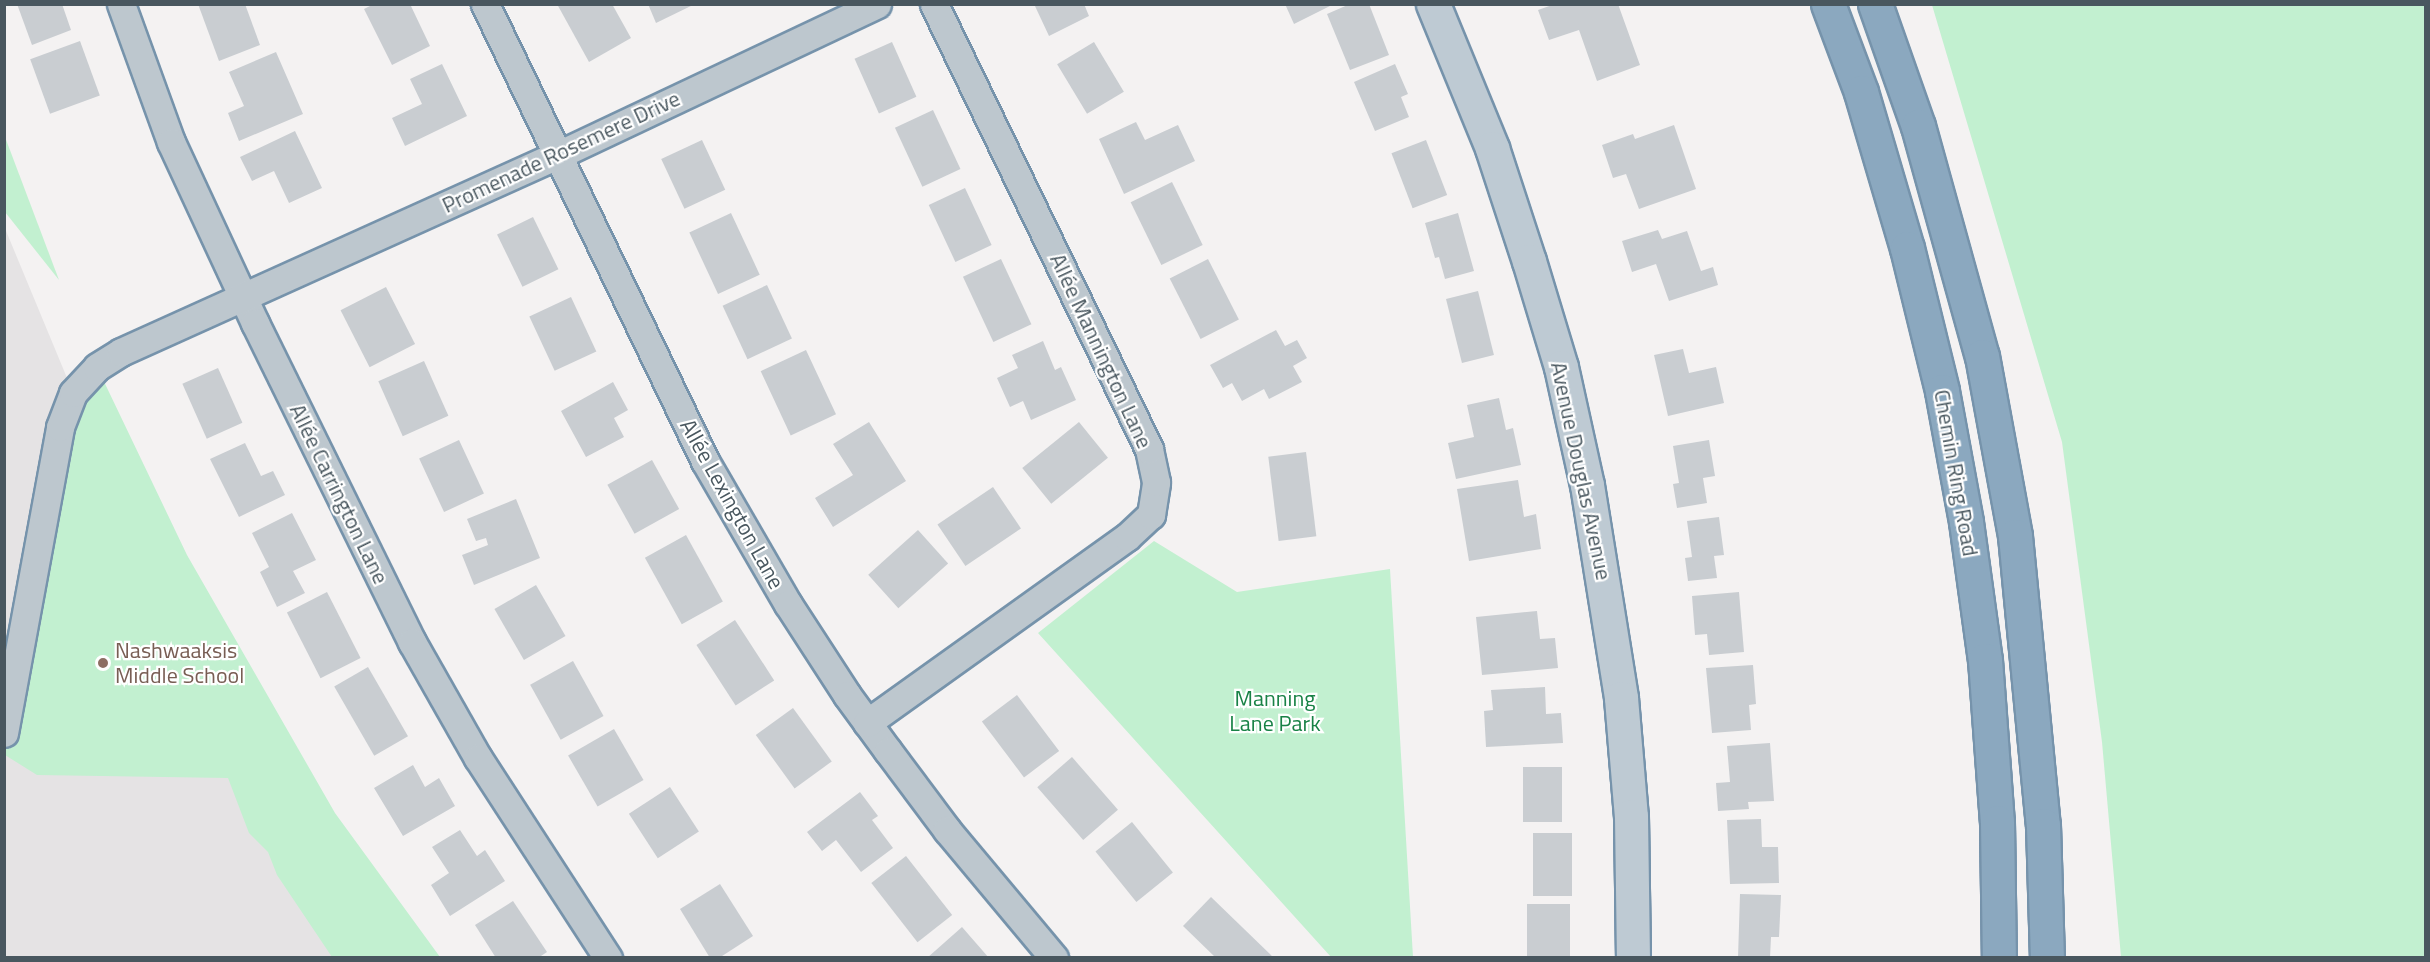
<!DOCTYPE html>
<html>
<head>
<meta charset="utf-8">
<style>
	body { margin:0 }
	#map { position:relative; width:2430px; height:962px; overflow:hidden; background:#f4f2f2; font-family:"Titillium Web",sans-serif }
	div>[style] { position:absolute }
	.education>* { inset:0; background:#e5e3e4 }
	.green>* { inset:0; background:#c2f0d0 }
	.building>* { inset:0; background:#c9cdd1; transform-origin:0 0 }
	.roads { filter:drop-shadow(2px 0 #7693ab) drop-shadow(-2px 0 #7693ab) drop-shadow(0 2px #7693ab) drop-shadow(0 -2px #7693ab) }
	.street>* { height:27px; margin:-13.5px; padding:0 13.5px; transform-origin:13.5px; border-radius:13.5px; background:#bdc7ce }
	.secondary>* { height:33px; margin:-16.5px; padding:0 16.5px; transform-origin:16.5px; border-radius:16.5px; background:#becad3 }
	.highway>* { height:33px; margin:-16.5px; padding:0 16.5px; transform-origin:16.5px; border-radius:16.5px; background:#8ba8bf }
	.dots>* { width:16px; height:16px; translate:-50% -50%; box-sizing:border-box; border:3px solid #fff; border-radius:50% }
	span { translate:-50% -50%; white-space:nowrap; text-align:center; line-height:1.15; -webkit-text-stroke:4.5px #fff; paint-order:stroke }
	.street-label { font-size:22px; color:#49575f }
	.education-label { font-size:22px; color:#785e54 }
	.left { translate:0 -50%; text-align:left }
	.park-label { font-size:22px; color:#198246 }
	.frame { position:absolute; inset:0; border:6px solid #49575f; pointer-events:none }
</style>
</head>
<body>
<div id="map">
	<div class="education">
		<div style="clip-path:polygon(4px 226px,155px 590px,379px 957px,5px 957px)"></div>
	</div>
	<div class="green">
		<div style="clip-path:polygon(1932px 5px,2425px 5px,2425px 957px,2121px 957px,2102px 742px,2062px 442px)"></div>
		<div style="clip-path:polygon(5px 137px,59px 280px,5px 212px)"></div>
		<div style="clip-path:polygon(97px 367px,187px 555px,335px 813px,440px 957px,332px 957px,277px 875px,268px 852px,249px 833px,228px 778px,37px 775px,5px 755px,5px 733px,60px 427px)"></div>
		<div style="clip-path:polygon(1154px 541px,1237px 592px,1390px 569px,1413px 957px,1331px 957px,1038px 633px)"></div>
	</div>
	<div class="building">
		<div style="clip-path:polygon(17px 4px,62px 4px,71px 30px,32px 45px)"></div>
		<div style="clip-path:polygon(198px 4px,245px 4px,260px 45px,219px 61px)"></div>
		<div style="clip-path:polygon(374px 4px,410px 4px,430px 46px,392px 65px,364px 9px)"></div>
		<div style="clip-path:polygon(557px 4px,612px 4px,631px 38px,589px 62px)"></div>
		<div style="clip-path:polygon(648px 4px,695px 4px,656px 23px)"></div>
		<div style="clip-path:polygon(1034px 4px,1084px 4px,1089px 16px,1049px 36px)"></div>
		<div style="clip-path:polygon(1285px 4px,1334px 4px,1294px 24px)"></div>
		<div style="clip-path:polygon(1350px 4px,1369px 4px,1389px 55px,1350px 70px,1327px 14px)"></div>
		<div style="clip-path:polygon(1555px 4px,1618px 4px,1640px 65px,1597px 81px,1579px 30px,1549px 40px,1538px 10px)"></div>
		<div style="left:80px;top:41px;width:58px;height:53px;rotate:70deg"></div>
		<div style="left:892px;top:42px;width:60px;height:41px;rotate:66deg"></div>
		<div style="left:1094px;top:42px;width:58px;height:43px;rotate:59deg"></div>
		<div style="clip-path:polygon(276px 52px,303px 114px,239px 141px,228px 113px,244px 106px,229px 72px)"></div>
		<div style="clip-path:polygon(442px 64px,467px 116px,405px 146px,392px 118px,422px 104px,410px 79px)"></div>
		<div style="clip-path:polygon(1395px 64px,1408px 94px,1401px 97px,1409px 117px,1375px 131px,1354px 82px)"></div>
		<div style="left:933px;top:110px;width:65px;height:42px;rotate:65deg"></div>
		<div style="clip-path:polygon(1136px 122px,1145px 140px,1178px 125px,1195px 161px,1124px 194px,1099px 139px)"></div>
		<div style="clip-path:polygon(1674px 125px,1696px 189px,1639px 209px,1626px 174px,1613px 178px,1602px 145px,1633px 134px,1635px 139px)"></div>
		<div style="clip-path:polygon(295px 131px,322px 188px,289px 203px,274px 171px,252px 181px,240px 157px)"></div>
		<div style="left:702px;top:140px;width:55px;height:45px;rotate:65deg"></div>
		<div style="left:1426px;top:140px;width:59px;height:37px;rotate:69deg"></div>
		<div style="left:1172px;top:182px;width:70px;height:46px;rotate:64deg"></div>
		<div style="left:965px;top:188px;width:63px;height:40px;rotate:65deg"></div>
		<div style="left:731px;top:213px;width:68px;height:46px;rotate:65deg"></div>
		<div style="clip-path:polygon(1458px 213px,1474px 271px,1445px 279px,1439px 257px,1435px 258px,1425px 223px)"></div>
		<div style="left:533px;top:217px;width:58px;height:40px;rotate:64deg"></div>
		<div style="clip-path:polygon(1658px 230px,1662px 239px,1687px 231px,1701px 271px,1713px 267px,1718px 285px,1669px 301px,1656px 264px,1632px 272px,1622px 241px)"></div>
		<div style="left:1001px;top:259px;width:72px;height:42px;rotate:65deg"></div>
		<div style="left:1208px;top:259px;width:68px;height:43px;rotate:63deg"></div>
		<div style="left:767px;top:285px;width:59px;height:49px;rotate:65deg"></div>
		<div style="left:386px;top:287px;width:64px;height:51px;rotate:63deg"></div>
		<div style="left:1478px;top:291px;width:66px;height:33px;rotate:76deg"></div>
		<div style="left:571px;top:297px;width:60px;height:46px;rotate:65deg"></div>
		<div style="clip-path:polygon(1276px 330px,1285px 346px,1297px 340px,1307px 358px,1293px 366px,1302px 382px,1269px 399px,1264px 389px,1242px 401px,1232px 383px,1223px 388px,1210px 365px)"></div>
		<div style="clip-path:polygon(1043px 341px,1055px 370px,1061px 367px,1076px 400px,1031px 420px,1023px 401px,1010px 407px,997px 378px,1018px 368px,1012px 355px)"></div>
		<div style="clip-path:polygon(1683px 349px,1689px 373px,1716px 367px,1724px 403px,1668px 416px,1654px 355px)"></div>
		<div style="left:806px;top:350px;width:71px;height:50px;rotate:65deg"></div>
		<div style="left:424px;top:361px;width:60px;height:50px;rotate:66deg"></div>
		<div style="left:218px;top:368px;width:60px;height:39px;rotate:66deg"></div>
		<div style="clip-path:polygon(613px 382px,628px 410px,614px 418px,624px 437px,586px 457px,561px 411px)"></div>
		<div style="clip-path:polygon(1499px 398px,1506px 430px,1513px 428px,1521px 465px,1456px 479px,1448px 443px,1474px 437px,1467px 405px)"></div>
		<div style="clip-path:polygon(869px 422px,906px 481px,833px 527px,815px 498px,853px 475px,833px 444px)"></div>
		<div style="left:1079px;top:422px;width:46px;height:73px;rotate:51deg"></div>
		<div style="left:459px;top:440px;width:59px;height:44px;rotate:65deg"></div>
		<div style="clip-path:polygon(1709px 440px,1715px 476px,1703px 478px,1707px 503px,1677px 508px,1673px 484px,1679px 483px,1673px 446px)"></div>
		<div style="clip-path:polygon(245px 443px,261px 476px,273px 471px,285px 495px,239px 517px,210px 459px)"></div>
		<div style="left:1306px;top:452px;width:85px;height:38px;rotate:83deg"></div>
		<div style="left:652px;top:460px;width:56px;height:51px;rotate:61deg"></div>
		<div style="clip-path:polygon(1518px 480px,1524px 517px,1536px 514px,1541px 549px,1469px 561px,1457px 489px)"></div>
		<div style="left:993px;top:487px;width:50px;height:67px;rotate:56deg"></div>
		<div style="clip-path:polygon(516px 499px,540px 558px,474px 585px,462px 555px,488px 545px,486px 538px,476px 541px,467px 519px)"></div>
		<div style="clip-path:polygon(292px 513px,316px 560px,293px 571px,305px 593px,277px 607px,260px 572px,269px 567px,252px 533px)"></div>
		<div style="clip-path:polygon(1719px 517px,1724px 555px,1714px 556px,1717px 578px,1688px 581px,1685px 558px,1692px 557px,1687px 521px)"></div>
		<div style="left:918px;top:530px;width:45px;height:67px;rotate:48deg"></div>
		<div style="left:686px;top:535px;width:76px;height:47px;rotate:61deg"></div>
		<div style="left:536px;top:585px;width:59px;height:48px;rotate:60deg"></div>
		<div style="left:327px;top:592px;width:74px;height:45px;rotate:63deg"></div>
		<div style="clip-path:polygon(1739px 592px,1744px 652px,1709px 655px,1707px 634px,1695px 635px,1692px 596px)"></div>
		<div style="clip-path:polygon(1537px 611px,1540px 639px,1555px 638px,1558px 668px,1482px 675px,1476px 617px)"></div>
		<div style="left:735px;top:620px;width:72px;height:46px;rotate:57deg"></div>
		<div style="left:573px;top:661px;width:63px;height:49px;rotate:61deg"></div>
		<div style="clip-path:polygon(1753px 665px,1756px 704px,1749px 705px,1751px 730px,1712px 733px,1706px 668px)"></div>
		<div style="left:368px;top:667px;width:80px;height:39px;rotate:60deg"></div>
		<div style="clip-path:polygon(1545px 687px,1546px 714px,1561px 713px,1563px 743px,1486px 747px,1484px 711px,1493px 710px,1491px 690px)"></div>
		<div style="left:1017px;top:695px;width:70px;height:44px;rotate:53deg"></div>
		<div style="left:793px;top:708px;width:66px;height:46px;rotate:54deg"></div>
		<div style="left:614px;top:729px;width:59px;height:53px;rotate:60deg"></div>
		<div style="clip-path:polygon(1770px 743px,1774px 801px,1748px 802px,1749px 809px,1718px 811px,1716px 783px,1730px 782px,1727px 746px)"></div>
		<div style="left:1072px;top:757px;width:70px;height:46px;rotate:49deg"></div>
		<div style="clip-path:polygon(413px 765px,425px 787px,439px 778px,455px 806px,403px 836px,374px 788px)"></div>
		<div style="left:1523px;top:767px;width:39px;height:55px"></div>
		<div style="left:670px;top:787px;width:53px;height:49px;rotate:57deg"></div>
		<div style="clip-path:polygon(860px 792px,878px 816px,872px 820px,893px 848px,861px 872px,836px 840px,822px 851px,807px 832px)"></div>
		<div style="clip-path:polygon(1761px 819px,1762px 847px,1778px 847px,1779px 883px,1730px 884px,1727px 820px)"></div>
		<div style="left:1132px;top:822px;width:65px;height:47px;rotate:51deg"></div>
		<div style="clip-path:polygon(460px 830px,477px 856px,485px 850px,505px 881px,450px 916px,431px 885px,449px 873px,432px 847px)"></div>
		<div style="left:1533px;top:833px;width:39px;height:63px"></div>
		<div style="left:906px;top:856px;width:75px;height:44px;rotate:52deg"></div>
		<div style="clip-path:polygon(720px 884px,753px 936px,719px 958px,710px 958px,680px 909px)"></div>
		<div style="clip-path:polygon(1740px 894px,1781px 895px,1779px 937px,1771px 937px,1770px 958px,1738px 958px)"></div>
		<div style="clip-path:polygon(1211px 897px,1274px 958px,1216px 958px,1183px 926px)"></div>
		<div style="clip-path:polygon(513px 901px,547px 952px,538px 958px,496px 958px,475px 925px)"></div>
		<div style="left:1527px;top:904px;width:43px;height:54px"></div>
		<div style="clip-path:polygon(962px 927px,989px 958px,927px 958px)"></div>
	</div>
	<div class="roads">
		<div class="street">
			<div style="left:121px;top:4px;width:147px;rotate:70.1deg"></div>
			<div style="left:171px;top:142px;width:200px;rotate:65.1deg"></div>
			<div style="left:255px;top:323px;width:356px;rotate:63.8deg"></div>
			<div style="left:412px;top:642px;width:133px;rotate:60.4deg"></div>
			<div style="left:478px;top:758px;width:239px;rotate:57deg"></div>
			<div style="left:485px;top:4px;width:507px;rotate:64.29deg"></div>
			<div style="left:705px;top:461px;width:165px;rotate:59.9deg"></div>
			<div style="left:788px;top:604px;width:108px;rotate:57deg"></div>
			<div style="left:847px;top:695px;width:69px;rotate:53.8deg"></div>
			<div style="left:888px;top:751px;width:99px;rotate:53.2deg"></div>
			<div style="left:947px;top:830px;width:167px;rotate:50.1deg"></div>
			<div style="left:867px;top:723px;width:320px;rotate:-35.6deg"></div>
			<div style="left:1127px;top:537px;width:33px;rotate:-43deg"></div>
			<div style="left:1151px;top:515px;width:33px;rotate:-81deg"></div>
			<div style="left:1156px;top:482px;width:34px;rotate:-102deg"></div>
			<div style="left:1149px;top:449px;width:494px;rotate:-115.8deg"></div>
			<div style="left:4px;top:733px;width:311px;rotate:-79.6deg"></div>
			<div style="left:60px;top:427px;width:36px;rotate:-69deg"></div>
			<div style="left:73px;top:393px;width:35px;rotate:-47deg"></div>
			<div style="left:97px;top:367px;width:28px;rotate:-32deg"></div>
			<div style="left:121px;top:352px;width:477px;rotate:-24.3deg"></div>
			<div style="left:556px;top:156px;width:355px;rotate:-25.3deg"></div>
		</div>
		<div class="secondary">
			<div style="left:1433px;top:4px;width:156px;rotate:67.7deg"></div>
			<div style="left:1492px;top:148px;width:119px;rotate:71.9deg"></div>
			<div style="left:1529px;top:261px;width:111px;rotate:73.2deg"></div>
			<div style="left:1561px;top:367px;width:121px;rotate:77.6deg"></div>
			<div style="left:1587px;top:485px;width:216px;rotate:80.9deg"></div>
			<div style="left:1621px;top:698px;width:118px;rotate:85.2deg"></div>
			<div style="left:1631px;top:816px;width:142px;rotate:89.2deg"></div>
		</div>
		<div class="highway">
			<div style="left:1828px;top:4px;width:94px;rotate:69.4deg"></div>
			<div style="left:1861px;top:92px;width:163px;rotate:73.6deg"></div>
			<div style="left:1907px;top:248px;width:147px;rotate:76.2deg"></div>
			<div style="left:1942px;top:391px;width:133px;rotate:79.6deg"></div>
			<div style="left:1966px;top:522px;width:139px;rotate:82.2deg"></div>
			<div style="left:1985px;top:660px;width:162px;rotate:85.8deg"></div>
			<div style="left:1997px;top:822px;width:136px;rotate:89.2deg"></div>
			<div style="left:1875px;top:4px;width:129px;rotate:70.6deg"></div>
			<div style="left:1918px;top:126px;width:239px;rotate:74.5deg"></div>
			<div style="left:1982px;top:356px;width:183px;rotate:79.6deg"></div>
			<div style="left:2015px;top:536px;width:290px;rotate:84.5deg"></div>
			<div style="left:2043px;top:825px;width:133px;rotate:88.3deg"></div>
		</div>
	</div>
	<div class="dots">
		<div style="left:103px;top:663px;background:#8d6e63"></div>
	</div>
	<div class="street-label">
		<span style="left:561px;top:152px;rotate:-25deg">Promenade Rosemere Drive</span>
		<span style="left:1101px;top:351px;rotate:65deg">Allée Mannington Lane</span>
		<span style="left:1581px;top:471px;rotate:78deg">Avenue Douglas Avenue</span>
		<span style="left:1956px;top:473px;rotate:80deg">Chemin Ring Road</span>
		<span style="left:339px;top:494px;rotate:64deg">Allée Carrington Lane</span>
		<span style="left:732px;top:504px;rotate:61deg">Allée Lexington Lane</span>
	</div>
	<div class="education-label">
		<span class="left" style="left:115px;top:663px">Nashwaaksis<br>Middle School</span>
	</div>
	<div class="park-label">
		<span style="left:1275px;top:711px">Manning<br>Lane Park</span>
	</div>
	<div class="frame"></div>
</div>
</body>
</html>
